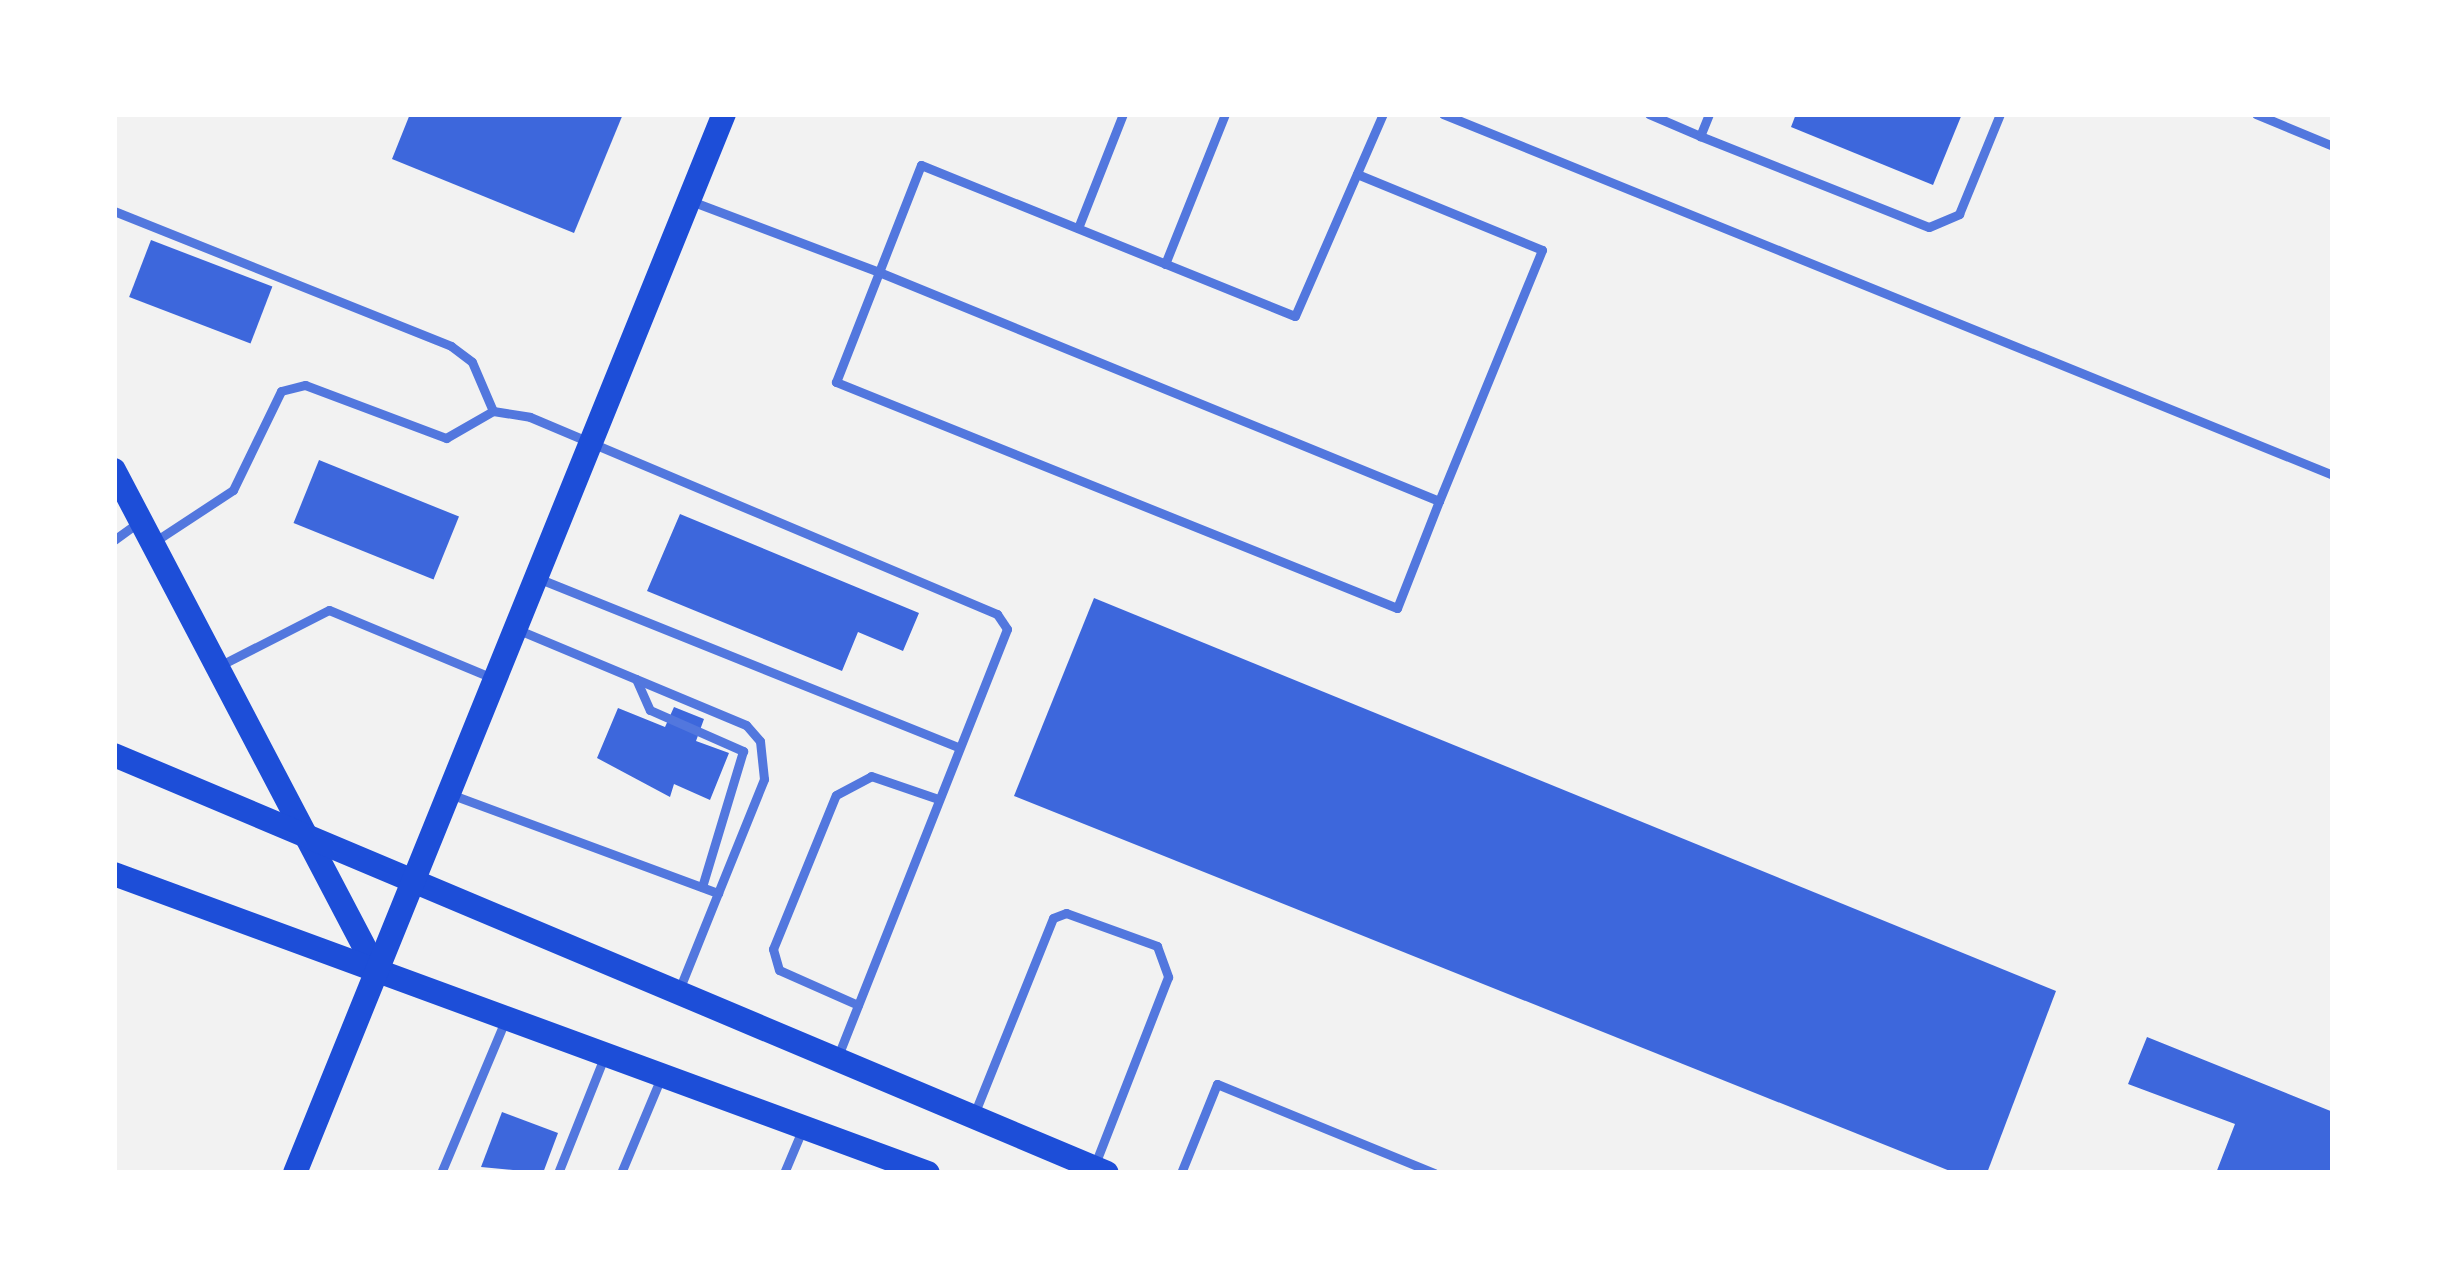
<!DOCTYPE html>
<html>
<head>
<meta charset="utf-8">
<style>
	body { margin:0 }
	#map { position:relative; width:2447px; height:1287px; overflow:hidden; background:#f2f2f2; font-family:Barlow,sans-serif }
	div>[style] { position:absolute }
	.building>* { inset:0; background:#3d67dc; transform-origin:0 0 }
	.service>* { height:9px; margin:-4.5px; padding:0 4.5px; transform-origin:4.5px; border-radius:4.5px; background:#5277de }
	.secondary>* { height:24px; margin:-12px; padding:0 12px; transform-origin:12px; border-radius:12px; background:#1d4ed8 }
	span { translate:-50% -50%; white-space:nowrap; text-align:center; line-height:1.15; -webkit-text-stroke:12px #fff; paint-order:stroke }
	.frame { position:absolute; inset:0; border:117px solid #fff; pointer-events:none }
</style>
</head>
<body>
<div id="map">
	<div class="building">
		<div style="clip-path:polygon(410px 114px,623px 114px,574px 233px,392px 159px)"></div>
		<div style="clip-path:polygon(1796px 114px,1962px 114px,1933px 185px,1791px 127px)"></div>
		<div style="left:151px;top:240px;width:130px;height:61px;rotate:21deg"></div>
		<div style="left:319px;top:460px;width:151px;height:68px;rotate:22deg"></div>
		<div style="clip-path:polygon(680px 514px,919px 613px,903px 651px,858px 632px,842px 671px,647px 591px)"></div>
		<div style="clip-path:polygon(1094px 598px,2056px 991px,1987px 1173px,1955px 1173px,1014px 796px)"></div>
		<div style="clip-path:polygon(674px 707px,704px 719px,696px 741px,729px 753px,710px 800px,674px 784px,670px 797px,597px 758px,618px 708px,665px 727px)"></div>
		<div style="clip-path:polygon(2147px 1037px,2333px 1112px,2333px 1173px,2216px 1173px,2235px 1124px,2128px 1084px)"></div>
		<div style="clip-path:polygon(502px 1112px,558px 1133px,543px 1173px,481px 1167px)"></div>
	</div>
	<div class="service">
		<div style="left:1443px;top:114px;width:960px;rotate:22.08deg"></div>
		<div style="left:1649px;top:114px;width:56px;rotate:23.3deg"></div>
		<div style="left:1709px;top:114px;width:24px;rotate:112deg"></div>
		<div style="left:1700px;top:136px;width:246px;rotate:21.7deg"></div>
		<div style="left:1929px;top:227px;width:33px;rotate:-23deg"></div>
		<div style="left:1959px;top:214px;width:108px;rotate:-67.7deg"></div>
		<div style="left:2256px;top:114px;width:83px;rotate:22.6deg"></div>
		<div style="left:1357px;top:174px;width:200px;rotate:22.3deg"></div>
		<div style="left:1542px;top:250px;width:271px;rotate:112.3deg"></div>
		<div style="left:691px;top:201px;width:201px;rotate:20.7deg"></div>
		<div style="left:879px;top:272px;width:605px;rotate:22.24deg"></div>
		<div style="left:1439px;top:501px;width:115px;rotate:111.4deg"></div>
		<div style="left:1397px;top:608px;width:605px;rotate:-158.06deg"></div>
		<div style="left:836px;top:382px;width:118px;rotate:-68.6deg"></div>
		<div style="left:879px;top:272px;width:115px;rotate:-68.6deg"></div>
		<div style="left:921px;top:165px;width:403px;rotate:22deg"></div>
		<div style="left:1295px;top:316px;width:220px;rotate:-66.5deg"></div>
		<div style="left:114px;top:211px;width:363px;rotate:21.8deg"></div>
		<div style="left:451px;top:346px;width:26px;rotate:37deg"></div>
		<div style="left:472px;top:362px;width:53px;rotate:66.8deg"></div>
		<div style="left:1078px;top:228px;width:123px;rotate:-68.5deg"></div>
		<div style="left:1165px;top:264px;width:162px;rotate:-68.2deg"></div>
		<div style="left:114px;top:540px;width:31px;rotate:-36deg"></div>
		<div style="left:157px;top:540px;width:91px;rotate:-33.3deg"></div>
		<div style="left:233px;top:490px;width:110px;rotate:-64.1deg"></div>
		<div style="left:281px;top:391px;width:25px;rotate:-14deg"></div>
		<div style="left:305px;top:385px;width:151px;rotate:20.6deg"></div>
		<div style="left:446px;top:438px;width:54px;rotate:-29.9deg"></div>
		<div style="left:493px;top:411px;width:37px;rotate:9deg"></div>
		<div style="left:530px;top:417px;width:507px;rotate:22.87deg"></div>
		<div style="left:997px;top:614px;width:18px;rotate:56deg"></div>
		<div style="left:1007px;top:629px;width:458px;rotate:111.6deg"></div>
		<div style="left:540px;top:579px;width:450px;rotate:21.9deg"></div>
		<div style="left:221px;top:665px;width:121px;rotate:-27deg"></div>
		<div style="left:329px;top:610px;width:180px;rotate:22.6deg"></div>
		<div style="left:636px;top:679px;width:34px;rotate:66deg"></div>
		<div style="left:650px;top:710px;width:102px;rotate:23.8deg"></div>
		<div style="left:743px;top:751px;width:142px;rotate:106.8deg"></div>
		<div style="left:450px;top:794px;width:286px;rotate:20.3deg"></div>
		<div style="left:718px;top:893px;width:123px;rotate:-68deg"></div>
		<div style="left:764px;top:779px;width:38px;rotate:-96deg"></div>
		<div style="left:760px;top:741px;width:21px;rotate:-131deg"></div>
		<div style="left:746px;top:725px;width:246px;rotate:-157.3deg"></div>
		<div style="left:679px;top:990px;width:105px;rotate:-68.1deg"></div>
		<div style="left:858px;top:1005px;width:86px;rotate:-156.1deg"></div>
		<div style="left:779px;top:970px;width:22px;rotate:-106deg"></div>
		<div style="left:773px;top:949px;width:166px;rotate:-67.8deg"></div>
		<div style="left:836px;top:795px;width:40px;rotate:-28deg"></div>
		<div style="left:871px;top:776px;width:71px;rotate:18.9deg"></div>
		<div style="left:975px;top:1112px;width:209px;rotate:-68.1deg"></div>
		<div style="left:1053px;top:918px;width:14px;rotate:-21deg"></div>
		<div style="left:1066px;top:913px;width:97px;rotate:19.9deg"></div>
		<div style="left:1157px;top:946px;width:33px;rotate:70deg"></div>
		<div style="left:1168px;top:977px;width:199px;rotate:111.3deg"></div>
		<div style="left:441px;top:1173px;width:163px;rotate:-67.2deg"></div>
		<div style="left:558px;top:1173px;width:122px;rotate:-68.3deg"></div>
		<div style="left:621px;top:1173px;width:99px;rotate:-67.3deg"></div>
		<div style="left:784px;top:1173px;width:49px;rotate:-67.1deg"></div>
		<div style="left:1181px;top:1173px;width:96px;rotate:-68deg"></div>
		<div style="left:1217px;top:1084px;width:235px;rotate:22.3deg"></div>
	</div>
	<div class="secondary">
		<div style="left:114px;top:470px;width:568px;rotate:62.31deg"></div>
		<div style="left:114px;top:755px;width:1077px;rotate:22.83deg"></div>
		<div style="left:114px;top:874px;width:867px;rotate:20.17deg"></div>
		<div style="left:295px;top:1173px;width:1143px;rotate:-67.95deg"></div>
	</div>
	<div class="frame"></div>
</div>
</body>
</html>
